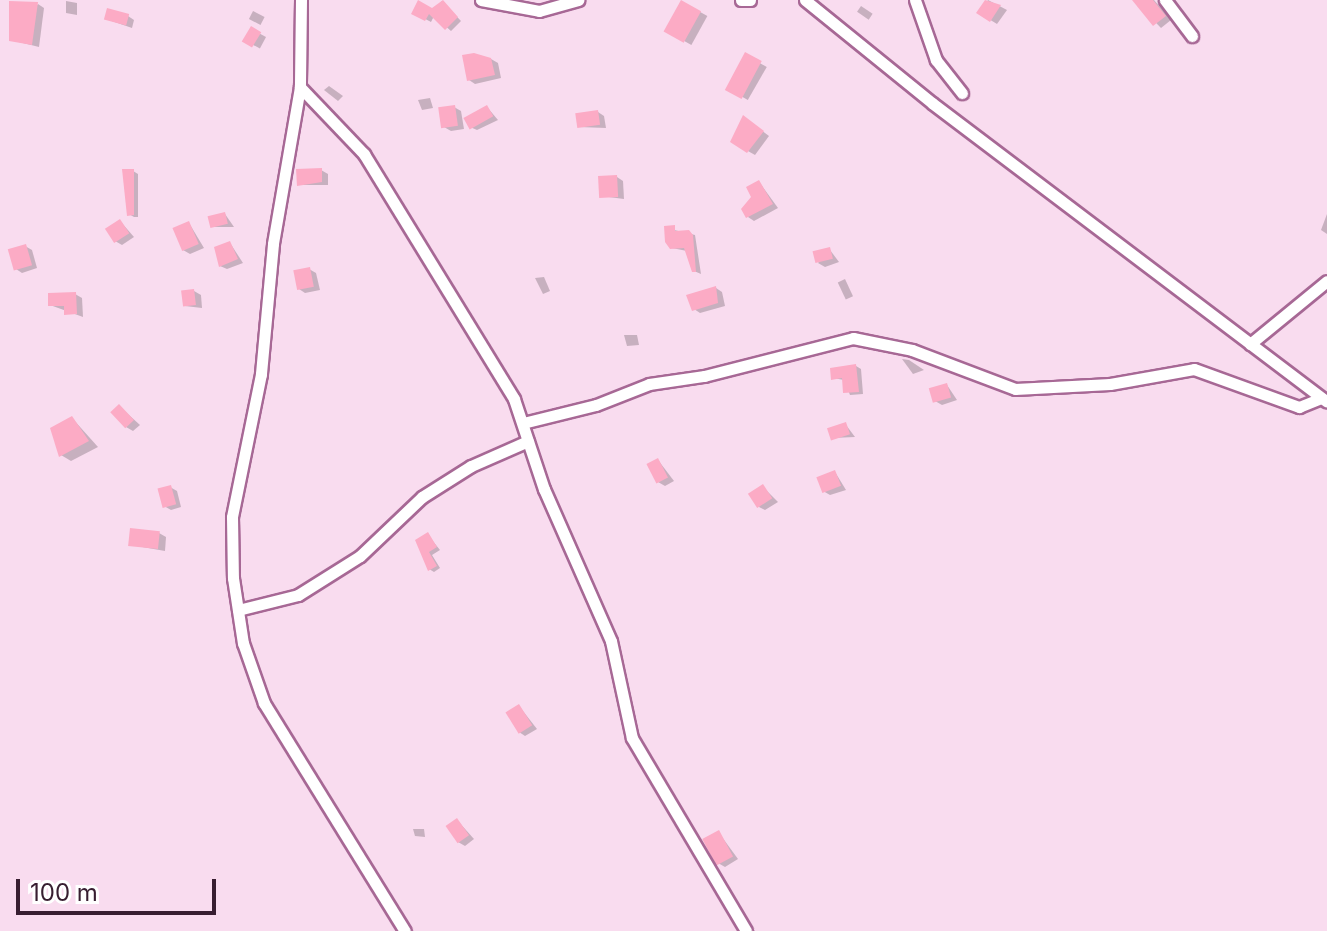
<!DOCTYPE html>
<html>
<head>
<meta charset="utf-8">
<style>
	body { margin:0 }
	#map { position:relative; width:1327px; height:931px; overflow:hidden; background:#f9dcef; font-family:Inter,sans-serif }
	div>[style] { position:absolute }
	.shadow>* { inset:0; background:#0003; transform-origin:0 0 }
	.building>* { inset:0; background:#fcabc5; transform-origin:0 0 }
	.roads { filter:drop-shadow(2px 0 #a76895) drop-shadow(-2px 0 #a76895) drop-shadow(0 2px #a76895) drop-shadow(0 -2px #a76895) }
	.street>* { height:11px; margin:-5.5px; padding:0 5.5px; transform-origin:5.5px; border-radius:5.5px; background:#fff }
	span { translate:-50% -50%; white-space:nowrap; text-align:center; line-height:1.15; -webkit-text-stroke:6px #fff; paint-order:stroke }
	.scale { position:absolute; left:16px; top:879px; width:200px; height:36px; box-sizing:border-box; border:4px solid #381e31; border-top:0; padding-left:10px; font-size:24px; line-height:28px; white-space:nowrap; color:#381e31; -webkit-text-stroke:6px #fff; paint-order:stroke }
</style>
</head>
<body>
<div id="map">
	<div class="shadow">
		<div style="clip-path:polygon(988px 0,1007px 10px,997px 24px,979px 13px)"></div>
		<div style="clip-path:polygon(1134px 0,1154px 0,1171px 20px,1161px 28px)"></div>
		<div style="clip-path:polygon(66px 1px,77px 3px,77px 15px,66px 13px)"></div>
		<div style="clip-path:polygon(442px 1px,461px 21px,451px 31px,434px 16px,431px 22px,414px 13px,432px 11px)"></div>
		<div style="left:682px;top:2px;width:29px;height:33px;rotate:29deg"></div>
		<div style="clip-path:polygon(38px 4px,44px 8px,39px 47px,11px 40px)"></div>
		<div style="left:861px;top:6px;width:14px;height:7px;rotate:34deg"></div>
		<div style="left:253px;top:11px;width:13px;height:9px;rotate:27deg"></div>
		<div style="clip-path:polygon(128px 16px,134px 20px,132px 28px,106px 19px)"></div>
		<div style="left:251px;top:29px;width:17px;height:13px;rotate:28deg"></div>
		<div style="left:746px;top:55px;width:24px;height:38px;rotate:30deg"></div>
		<div style="clip-path:polygon(491px 59px,498px 63px,501px 78px,475px 84px,469px 80px)"></div>
		<div style="clip-path:polygon(329px 86px,343px 96px,338px 101px,324px 90px)"></div>
		<div style="clip-path:polygon(418px 100px,430px 98px,433px 108px,422px 110px)"></div>
		<div style="clip-path:polygon(454px 107px,461px 111px,464px 129px,451px 131px,444px 127px)"></div>
		<div style="clip-path:polygon(487px 107px,498px 120px,477px 130px,470px 127px)"></div>
		<div style="clip-path:polygon(598px 112px,604px 116px,606px 128px,579px 127px)"></div>
		<div style="clip-path:polygon(750px 122px,769px 136px,755px 155px,732px 142px)"></div>
		<div style="clip-path:polygon(321px 170px,328px 174px,328px 185px,299px 185px)"></div>
		<div style="clip-path:polygon(133px 171px,138px 174px,138px 217px,134px 217px,129px 214px)"></div>
		<div style="clip-path:polygon(617px 177px,623px 181px,624px 199px,601px 196px)"></div>
		<div style="clip-path:polygon(759px 182px,778px 208px,754px 221px,748px 217px)"></div>
		<div style="clip-path:polygon(225px 214px,234px 227px,211px 227px)"></div>
		<div style="clip-path:polygon(1327px 214px,1327px 234px,1321px 230px)"></div>
		<div style="clip-path:polygon(120px 221px,134px 237px,122px 245px,115px 241px)"></div>
		<div style="clip-path:polygon(189px 223px,204px 248px,190px 254px,183px 250px)"></div>
		<div style="clip-path:polygon(666px 228px,695px 235px,701px 274px,694px 271px,687px 251px,672px 248px)"></div>
		<div style="clip-path:polygon(230px 243px,243px 263px,227px 269px,220px 266px)"></div>
		<div style="clip-path:polygon(25px 246px,32px 250px,37px 268px,22px 273px,16px 269px)"></div>
		<div style="clip-path:polygon(830px 250px,839px 262px,825px 267px,818px 263px)"></div>
		<div style="clip-path:polygon(309px 269px,316px 273px,320px 290px,305px 293px,299px 289px)"></div>
		<div style="clip-path:polygon(544px 277px,550px 291px,543px 294px,535px 278px)"></div>
		<div style="left:845px;top:279px;width:19px;height:8px;rotate:65deg"></div>
		<div style="clip-path:polygon(716px 288px,722px 292px,725px 306px,700px 313px,694px 309px)"></div>
		<div style="clip-path:polygon(194px 291px,201px 295px,202px 308px,185px 306px)"></div>
		<div style="clip-path:polygon(75px 294px,82px 298px,83px 317px,50px 305px)"></div>
		<div style="clip-path:polygon(624px 335px,637px 335px,639px 345px,627px 346px)"></div>
		<div style="clip-path:polygon(902px 359px,909px 360px,924px 370px,913px 374px)"></div>
		<div style="clip-path:polygon(856px 366px,861px 369px,863px 394px,850px 395px,844px 380px,833px 378px)"></div>
		<div style="clip-path:polygon(947px 385px,957px 400px,942px 405px,935px 401px)"></div>
		<div style="clip-path:polygon(119px 406px,140px 425px,133px 431px,126px 427px)"></div>
		<div style="clip-path:polygon(72px 418px,98px 447px,71px 461px,61px 455px)"></div>
		<div style="clip-path:polygon(846px 425px,855px 437px,832px 438px)"></div>
		<div style="clip-path:polygon(658px 460px,674px 481px,665px 486px,658px 482px)"></div>
		<div style="clip-path:polygon(835px 472px,846px 490px,830px 495px,823px 491px)"></div>
		<div style="clip-path:polygon(170px 487px,177px 491px,181px 507px,171px 510px,164px 506px)"></div>
		<div style="clip-path:polygon(763px 487px,778px 502px,765px 510px,759px 507px)"></div>
		<div style="clip-path:polygon(159px 533px,166px 537px,165px 551px,131px 545px)"></div>
		<div style="clip-path:polygon(428px 535px,440px 550px,432px 555px,440px 568px,434px 572px,429px 569px)"></div>
		<div style="clip-path:polygon(519px 706px,537px 729px,525px 736px,519px 732px)"></div>
		<div style="clip-path:polygon(457px 820px,474px 839px,465px 846px,458px 842px)"></div>
		<div style="clip-path:polygon(413px 829px,424px 829px,425px 837px,415px 836px)"></div>
		<div style="clip-path:polygon(719px 833px,738px 859px,725px 867px,718px 863px)"></div>
	</div>
	<div class="building">
		<div style="clip-path:polygon(418px 0,432px 8px,443px 0,458px 17px,445px 30px,429px 14px,425px 21px,411px 14px)"></div>
		<div style="left:681px;top:0;width:23px;height:36px;rotate:29deg"></div>
		<div style="clip-path:polygon(985px 0,1001px 5px,990px 22px,976px 13px)"></div>
		<div style="clip-path:polygon(1132px 0,1153px 0,1166px 16px,1153px 26px)"></div>
		<div style="clip-path:polygon(9px 1px,38px 2px,32px 45px,9px 41px)"></div>
		<div style="left:107px;top:8px;width:23px;height:12px;rotate:15deg"></div>
		<div style="left:251px;top:26px;width:12px;height:18px;rotate:31deg"></div>
		<div style="left:745px;top:52px;width:19px;height:43px;rotate:28deg"></div>
		<div style="clip-path:polygon(474px 53px,491px 58px,495px 75px,467px 81px,462px 55px)"></div>
		<div style="left:455px;top:105px;width:21px;height:17px;rotate:82deg"></div>
		<div style="left:487px;top:105px;width:13px;height:27px;rotate:61deg"></div>
		<div style="left:598px;top:110px;width:15px;height:23px;rotate:82deg"></div>
		<div style="clip-path:polygon(743px 115px,764px 131px,747px 153px,730px 142px)"></div>
		<div style="clip-path:polygon(322px 168px,322px 182px,297px 186px,296px 169px)"></div>
		<div style="clip-path:polygon(122px 169px,134px 169px,134px 215px,127px 216px)"></div>
		<div style="left:617px;top:175px;width:22px;height:19px;rotate:87deg"></div>
		<div style="clip-path:polygon(759px 180px,773px 204px,746px 218px,741px 209px,751px 197px,746px 187px)"></div>
		<div style="left:225px;top:212px;width:12px;height:18px;rotate:76deg"></div>
		<div style="left:120px;top:219px;width:17px;height:18px;rotate:57deg"></div>
		<div style="left:189px;top:221px;width:25px;height:18px;rotate:67deg"></div>
		<div style="clip-path:polygon(675px 225px,675px 231px,689px 230px,693px 235px,696px 272px,692px 272px,684px 248px,670px 249px,665px 242px,664px 226px)"></div>
		<div style="clip-path:polygon(230px 241px,238px 259px,219px 267px,214px 247px)"></div>
		<div style="left:26px;top:244px;width:22px;height:19px;rotate:74deg"></div>
		<div style="left:830px;top:247px;width:12px;height:18px;rotate:76deg"></div>
		<div style="left:310px;top:267px;width:20px;height:17px;rotate:79deg"></div>
		<div style="clip-path:polygon(716px 286px,718px 303px,692px 311px,686px 295px)"></div>
		<div style="left:194px;top:289px;width:16px;height:13px;rotate:83deg"></div>
		<div style="clip-path:polygon(76px 292px,77px 314px,64px 315px,64px 306px,48px 306px,48px 293px)"></div>
		<div style="clip-path:polygon(856px 364px,859px 392px,843px 393px,842px 378px,831px 380px,830px 368px)"></div>
		<div style="left:947px;top:383px;width:15px;height:19px;rotate:74deg"></div>
		<div style="left:119px;top:404px;width:22px;height:12px;rotate:47deg"></div>
		<div style="clip-path:polygon(72px 416px,89px 441px,59px 457px,50px 428px)"></div>
		<div style="left:846px;top:422px;width:13px;height:20px;rotate:72deg"></div>
		<div style="left:658px;top:458px;width:22px;height:13px;rotate:63deg"></div>
		<div style="left:835px;top:470px;width:17px;height:20px;rotate:69deg"></div>
		<div style="left:763px;top:484px;width:17px;height:18px;rotate:57deg"></div>
		<div style="left:171px;top:485px;width:20px;height:14px;rotate:75deg"></div>
		<div style="left:130px;top:528px;width:30px;height:18px;rotate:6deg"></div>
		<div style="clip-path:polygon(428px 532px,437px 547px,429px 552px,437px 566px,428px 571px,415px 540px)"></div>
		<div style="left:519px;top:704px;width:25px;height:16px;rotate:58deg"></div>
		<div style="left:457px;top:818px;width:21px;height:14px;rotate:55deg"></div>
		<div style="left:719px;top:830px;width:30px;height:19px;rotate:62deg"></div>
	</div>
	<div class="roads">
		<div class="street">
			<div style="left:301px;top:0;width:87px;rotate:90.7deg"></div>
			<div style="left:300px;top:87px;width:159px;rotate:99.8deg"></div>
			<div style="left:273px;top:244px;width:131px;rotate:95.3deg"></div>
			<div style="left:261px;top:374px;width:146px;rotate:101.5deg"></div>
			<div style="left:232px;top:517px;width:61px;rotate:89.1deg"></div>
			<div style="left:233px;top:578px;width:66px;rotate:81.3deg"></div>
			<div style="left:243px;top:643px;width:64px;rotate:70.7deg"></div>
			<div style="left:264px;top:703px;width:268px;rotate:58.3deg"></div>
			<div style="left:481px;top:0;width:59px;rotate:10.7deg"></div>
			<div style="left:539px;top:11px;width:41px;rotate:-15.8deg"></div>
			<div style="left:741px;top:0;width:9px"></div>
			<div style="left:805px;top:0;width:164px;rotate:39deg"></div>
			<div style="left:932px;top:103px;width:495px;rotate:37.1deg"></div>
			<div style="left:915px;top:0;width:64px;rotate:70.7deg"></div>
			<div style="left:936px;top:60px;width:42px;rotate:51.8deg"></div>
			<div style="left:1165px;top:0;width:45px;rotate:53.1deg"></div>
			<div style="left:300px;top:87px;width:93px;rotate:46.3deg"></div>
			<div style="left:364px;top:154px;width:287px;rotate:58.5deg"></div>
			<div style="left:514px;top:399px;width:95px;rotate:71.6deg"></div>
			<div style="left:544px;top:489px;width:166px;rotate:66.2deg"></div>
			<div style="left:611px;top:641px;width:99px;rotate:77.8deg"></div>
			<div style="left:632px;top:738px;width:224px;rotate:59.4deg"></div>
			<div style="left:1250px;top:344px;width:99px;rotate:-39.3deg"></div>
			<div style="left:523px;top:423px;width:75px;rotate:-13.9deg"></div>
			<div style="left:596px;top:405px;width:57px;rotate:-21.6deg"></div>
			<div style="left:649px;top:384px;width:56px;rotate:-8.3deg"></div>
			<div style="left:704px;top:376px;width:154px;rotate:-14.3deg"></div>
			<div style="left:853px;top:338px;width:60px;rotate:11.5deg"></div>
			<div style="left:912px;top:350px;width:110px;rotate:20.7deg"></div>
			<div style="left:1015px;top:389px;width:95px;rotate:-3deg"></div>
			<div style="left:1110px;top:384px;width:85px;rotate:-10.1deg"></div>
			<div style="left:1194px;top:369px;width:112px;rotate:19.9deg"></div>
			<div style="left:1299px;top:407px;width:24px;rotate:-22deg"></div>
			<div style="left:238px;top:610px;width:62px;rotate:-14deg"></div>
			<div style="left:298px;top:595px;width:73px;rotate:-32.2deg"></div>
			<div style="left:360px;top:556px;width:86px;rotate:-43.6deg"></div>
			<div style="left:422px;top:497px;width:58px;rotate:-32.3deg"></div>
			<div style="left:471px;top:466px;width:62px;rotate:-23.7deg"></div>
		</div>
	</div>
	<div class="scale">100 m</div>
</div>
</body>
</html>
